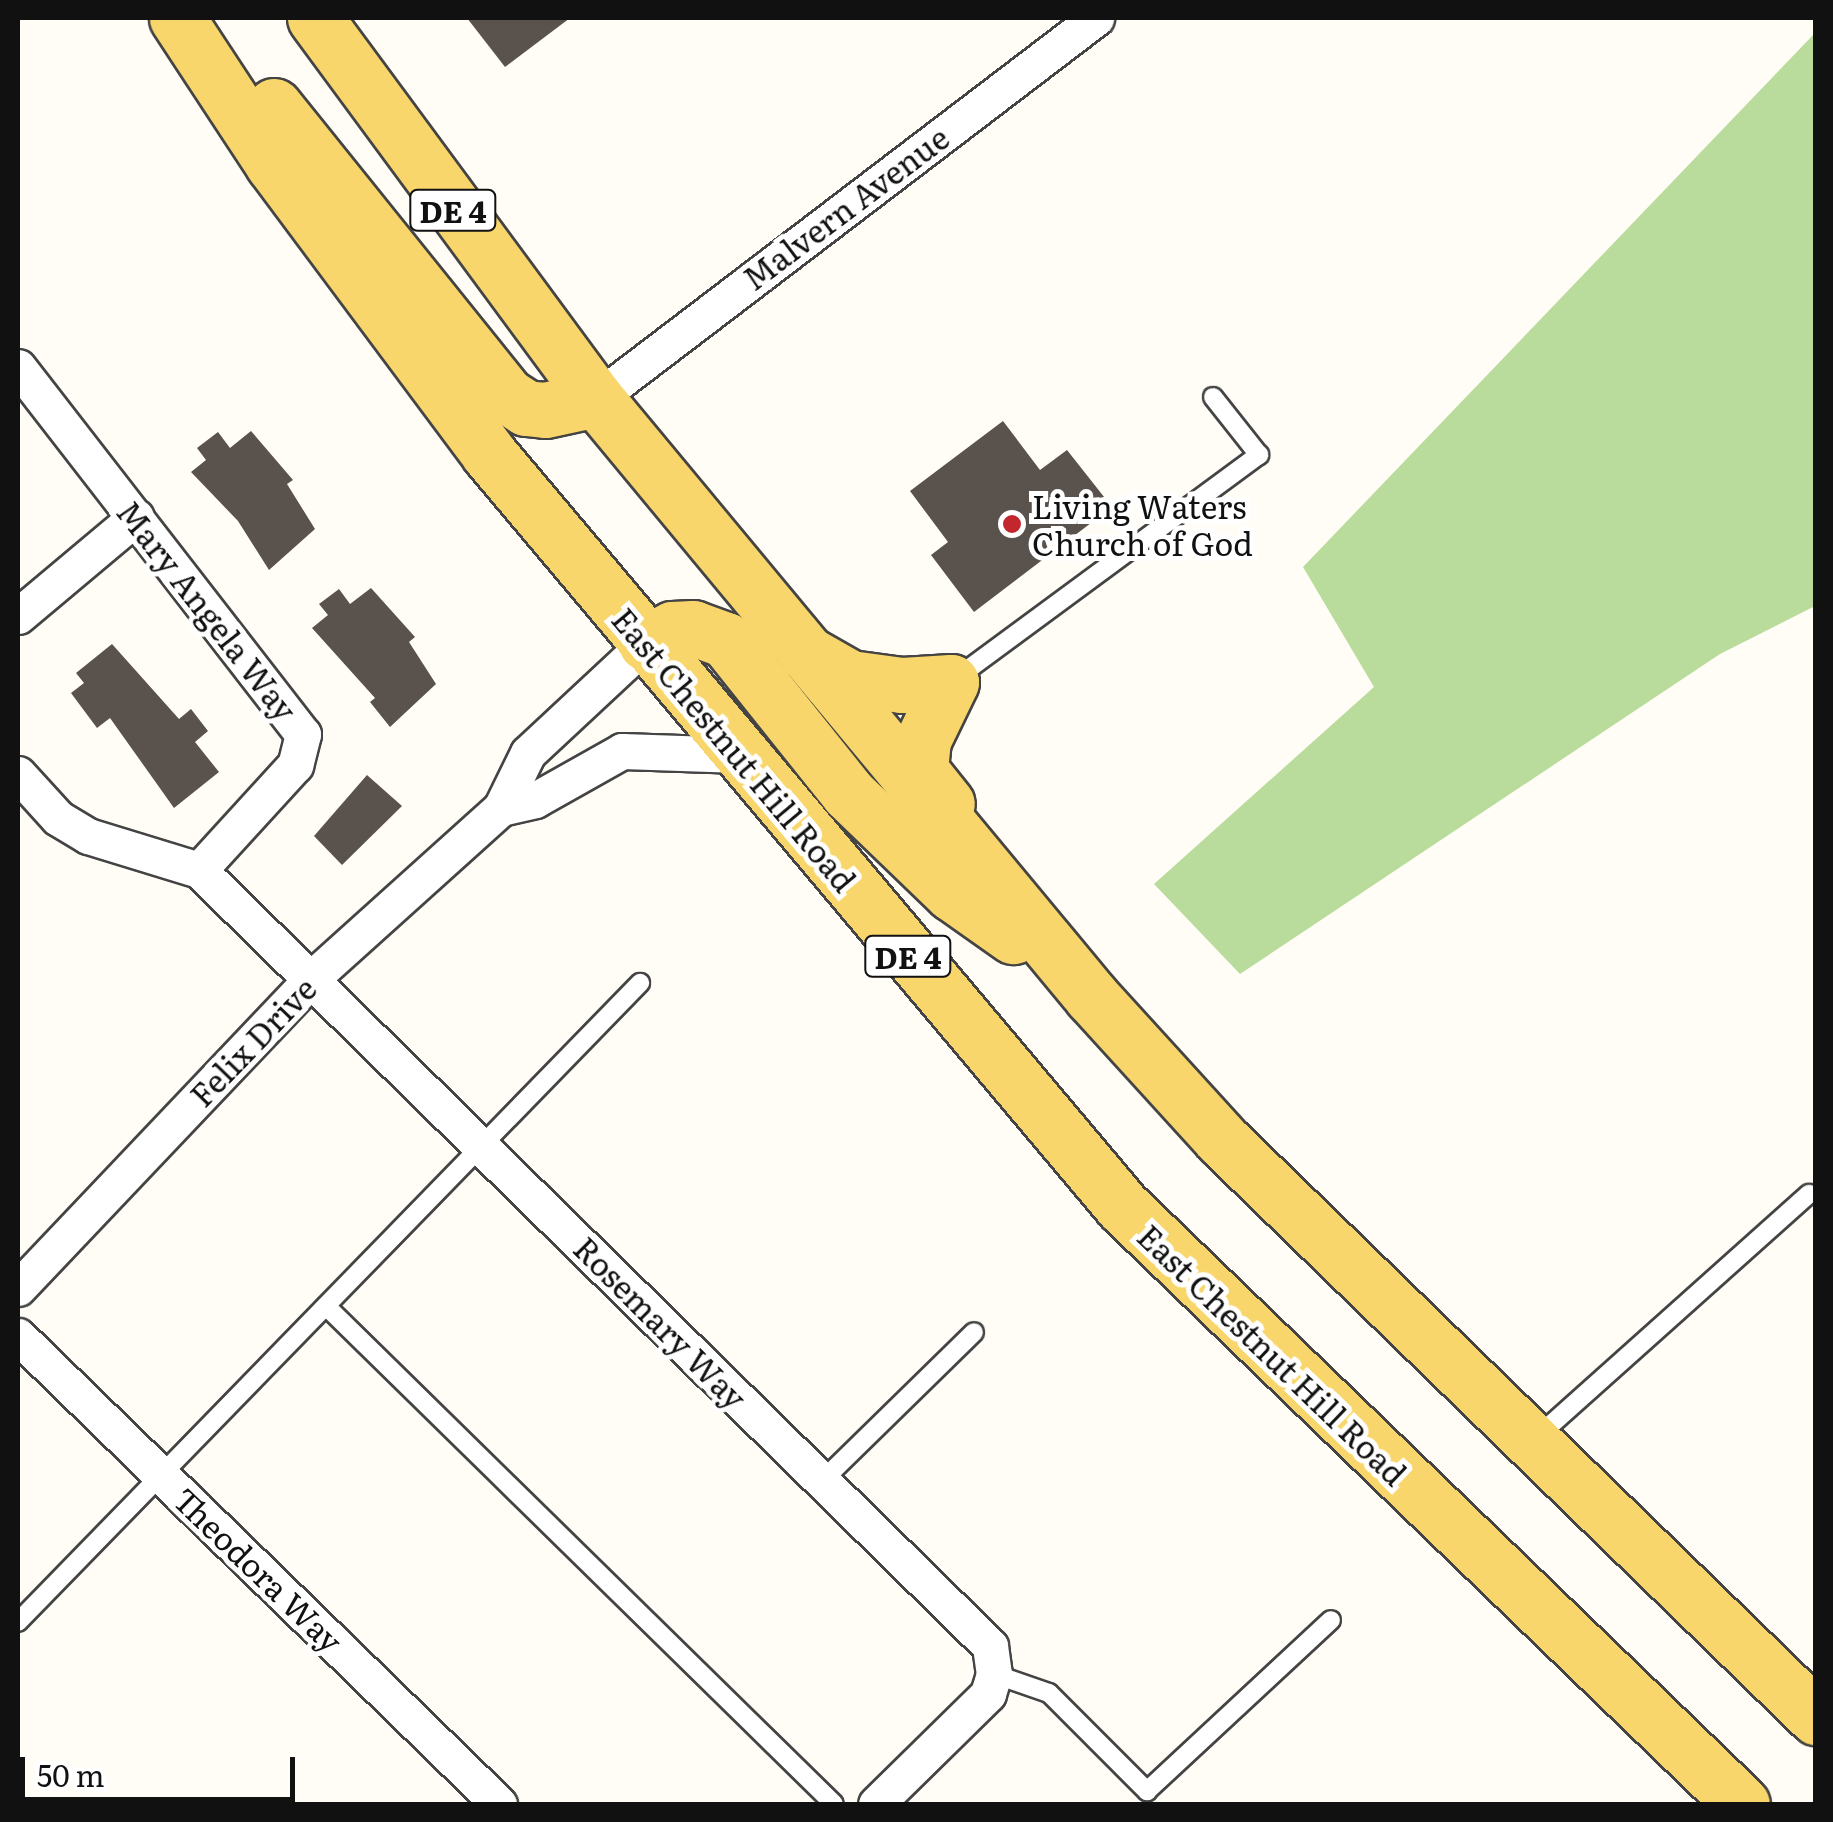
<!DOCTYPE html>
<html>
<head>
<meta charset="utf-8">
<style>
	body { margin:0 }
	#map { position:relative; width:1833px; height:1822px; overflow:hidden; background:#fffdf5; font-family:Literata,serif }
	div>[style] { position:absolute }
	.forest>* { inset:0; background:#b9dc9c }
	.building>* { inset:0; background:#5a524d }
	.roads { filter:drop-shadow(2px 0 #444) drop-shadow(-2px 0 #444) drop-shadow(0 2px #444) drop-shadow(0 -2px #444) }
	.service>* { height:18px; margin:-9px; padding:0 9px; transform-origin:9px; border-radius:9px; background:#fff }
	.minor>* { height:35px; margin:-17.5px; padding:0 17.5px; transform-origin:17.5px; border-radius:17.5px; background:#fff }
	.primary>* { height:55px; margin:-27.5px; padding:0 27.5px; transform-origin:27.5px; border-radius:27.5px; background:#f9d66b }
	.dots>* { width:28px; height:28px; translate:-50% -50%; box-sizing:border-box; border:5px solid #fff; border-radius:50% }
	span { translate:-50% -50%; white-space:nowrap; text-align:center; line-height:1.15; -webkit-text-stroke:10px #fff; paint-order:stroke }
	.shield-label span { padding:2px 8px; background:#fff; border:2px solid; border-radius:8px; -webkit-text-stroke-width:0 }
	.shield-label { font-size:30px; color:#111; font-weight:700 }
	.street-label { font-size:32px; color:#111 }
	.poi-label { font-size:32px; color:#111 }
	.left { translate:0 -50%; text-align:left }
	.frame { position:absolute; inset:0; border:20px solid #111; pointer-events:none }
	.scale { position:absolute; left:20px; top:1757px; width:275px; height:45px; box-sizing:border-box; border:5px solid #111; border-top:0; padding-left:12px; font-size:30px; line-height:35px; white-space:nowrap; color:#111; -webkit-text-stroke:8px #fff; paint-order:stroke }
</style>
</head>
<body>
<div id="map">
	<div class="forest">
		<div style="clip-path:polygon(1815px 33px,1815px 606px,1720px 654px,1240px 974px,1154px 884px,1374px 687px,1303px 567px)"></div>
	</div>
	<div class="building">
		<div style="clip-path:polygon(467px 18px,570px 18px,505px 67px)"></div>
		<div style="clip-path:polygon(1003px 421px,1040px 470px,1067px 450px,1112px 507px,974px 612px,931px 555px,948px 542px,910px 491px)"></div>
		<div style="clip-path:polygon(251px 431px,293px 480px,287px 484px,315px 529px,269px 570px,238px 521px,191px 472px,206px 460px,197px 448px,218px 432px,230px 448px)"></div>
		<div style="clip-path:polygon(371px 588px,415px 637px,409px 642px,436px 684px,390px 727px,370px 702px,375px 698px,312px 628px,328px 615px,319px 604px,339px 589px,350px 604px)"></div>
		<div style="clip-path:polygon(112px 644px,179px 719px,191px 709px,208px 731px,195px 742px,219px 772px,174px 808px,110px 718px,97px 728px,71px 693px,84px 683px,76px 673px)"></div>
		<div style="clip-path:polygon(367px 775px,402px 806px,342px 865px,314px 836px)"></div>
	</div>
	<div class="roads">
		<div class="service">
			<div style="left:955px;top:679px;width:378px;rotate:-36.4deg"></div>
			<div style="left:1259px;top:455px;width:74px;rotate:-128.4deg"></div>
			<div style="left:326px;top:1306px;width:711px;rotate:44.43deg"></div>
			<div style="left:1537px;top:1437px;width:365px;rotate:-41.8deg"></div>
			<div style="left:821px;top:1482px;width:214px;rotate:-44.4deg"></div>
			<div style="left:18px;top:1622px;width:892px;rotate:-45.77deg"></div>
			<div style="left:994px;top:1674px;width:58px;rotate:19.1deg"></div>
			<div style="left:1049px;top:1693px;width:139px;rotate:45deg"></div>
			<div style="left:1147px;top:1791px;width:251px;rotate:-42.9deg"></div>
		</div>
		<div class="minor">
			<div style="left:18px;top:367px;width:465px;rotate:52.2deg"></div>
			<div style="left:303px;top:734px;width:32px;rotate:104deg"></div>
			<div style="left:295px;top:765px;width:142px;rotate:132.4deg"></div>
			<div style="left:596px;top:399px;width:629px;rotate:-37.31deg"></div>
			<div style="left:18px;top:616px;width:154px;rotate:-40deg"></div>
			<div style="left:18px;top:774px;width:59px;rotate:47.7deg"></div>
			<div style="left:58px;top:818px;width:35px;rotate:31deg"></div>
			<div style="left:88px;top:836px;width:116px;rotate:17deg"></div>
			<div style="left:501px;top:808px;width:35px;rotate:-13deg"></div>
			<div style="left:535px;top:800px;width:100px;rotate:-29.4deg"></div>
			<div style="left:622px;top:751px;width:118px;rotate:1.9deg"></div>
			<div style="left:199px;top:870px;width:1108px;rotate:44.45deg"></div>
			<div style="left:990px;top:1646px;width:28px;rotate:82deg"></div>
			<div style="left:994px;top:1674px;width:21px;rotate:107deg"></div>
			<div style="left:988px;top:1694px;width:157px;rotate:135.5deg"></div>
			<div style="left:18px;top:1288px;width:426px;rotate:-46.5deg"></div>
			<div style="left:311px;top:979px;width:256px;rotate:-42deg"></div>
			<div style="left:501px;top:808px;width:61px;rotate:-63.9deg"></div>
			<div style="left:528px;top:753px;width:161px;rotate:-43deg"></div>
			<div style="left:18px;top:1336px;width:671px;rotate:44.22deg"></div>
		</div>
		<div class="primary">
			<div style="left:177px;top:18px;width:175px;rotate:56.7deg"></div>
			<div style="left:273px;top:164px;width:362px;rotate:53.3deg"></div>
			<div style="left:489px;top:454px;width:983px;rotate:49.91deg"></div>
			<div style="left:1122px;top:1206px;width:861px;rotate:43.97deg"></div>
			<div style="left:315px;top:18px;width:473px;rotate:53.6deg"></div>
			<div style="left:596px;top:399px;width:777px;rotate:50.33deg"></div>
			<div style="left:1092px;top:997px;width:192px;rotate:47.7deg"></div>
			<div style="left:1221px;top:1139px;width:830px;rotate:44.17deg"></div>
			<div style="left:274px;top:106px;width:371px;rotate:51.2deg"></div>
			<div style="left:506px;top:395px;width:24px;rotate:33deg"></div>
			<div style="left:526px;top:408px;width:19px;rotate:6deg"></div>
			<div style="left:545px;top:410px;width:52px;rotate:-12.2deg"></div>
			<div style="left:646px;top:643px;width:30px;rotate:-28deg"></div>
			<div style="left:672px;top:629px;width:21px;rotate:-3deg"></div>
			<div style="left:693px;top:628px;width:35px;rotate:20deg"></div>
			<div style="left:726px;top:640px;width:196px;rotate:51.4deg"></div>
			<div style="left:848px;top:793px;width:144px;rotate:43.9deg"></div>
			<div style="left:952px;top:893px;width:75px;rotate:35.2deg"></div>
			<div style="left:806px;top:653px;width:51px;rotate:29.6deg"></div>
			<div style="left:850px;top:678px;width:52px;rotate:7.7deg"></div>
			<div style="left:902px;top:685px;width:49px;rotate:-3.5deg"></div>
			<div style="left:951px;top:682px;width:64px;rotate:115.8deg"></div>
			<div style="left:923px;top:740px;width:30px;rotate:96deg"></div>
			<div style="left:920px;top:770px;width:43px;rotate:51.5deg"></div>
		</div>
	</div>
	<div class="dots">
		<div style="left:1012px;top:524px;background:#c4262e"></div>
	</div>
	<div class="shield-label">
		<span style="left:453px;top:210px">DE 4</span>
		<span style="left:908px;top:956px">DE 4</span>
	</div>
	<div class="street-label">
		<span style="left:845px;top:207px;rotate:-37deg">Malvern Avenue</span>
		<span style="left:208px;top:610px;rotate:52deg">Mary Angela Way</span>
		<span style="left:735px;top:749px;rotate:50deg">East Chestnut Hill Road</span>
		<span style="left:252px;top:1041px;rotate:-46deg">Felix Drive</span>
		<span style="left:661px;top:1322px;rotate:45deg">Rosemary Way</span>
		<span style="left:1273px;top:1354px;rotate:44deg">East Chestnut Hill Road</span>
		<span style="left:259px;top:1569px;rotate:44deg">Theodora Way</span>
	</div>
	<div class="poi-label">
		<span class="left" style="left:1032px;top:524px">Living Waters<br>Church of God</span>
	</div>
	<div class="frame"></div>
	<div class="scale">50 m</div>
</div>
</body>
</html>
